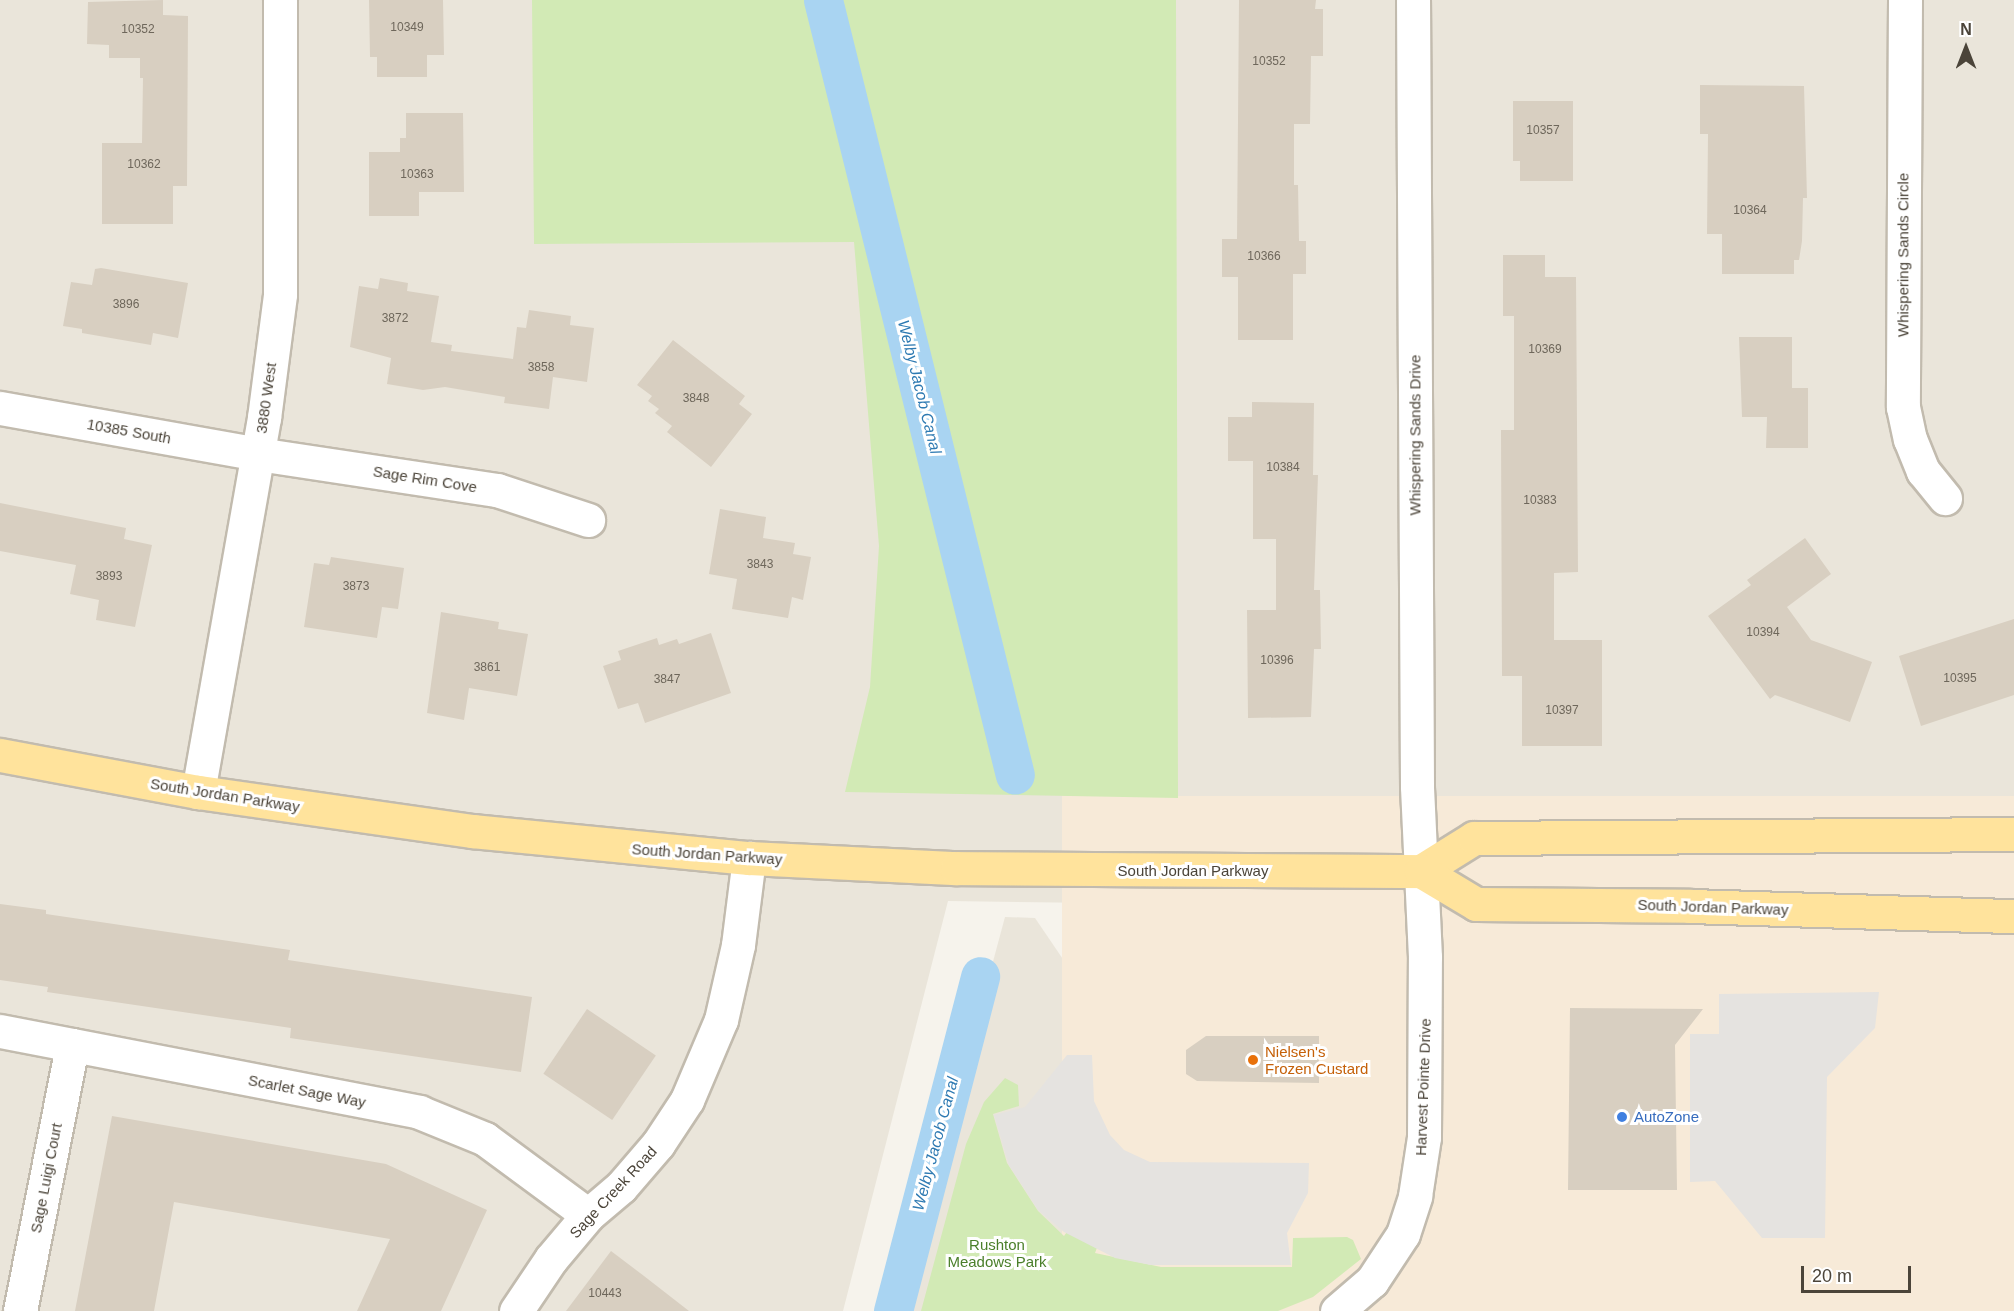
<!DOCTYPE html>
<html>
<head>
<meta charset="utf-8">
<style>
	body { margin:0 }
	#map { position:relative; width:2014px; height:1311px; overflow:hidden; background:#f6f3ec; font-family:Helvetica,sans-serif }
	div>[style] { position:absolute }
	.residential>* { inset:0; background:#eae5da }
	.commercial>* { inset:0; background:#f7ead8; transform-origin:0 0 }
	.green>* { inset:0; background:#d2eab5 }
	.parking>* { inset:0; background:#e5e3e0 }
	.canal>* { height:39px; margin:-19.5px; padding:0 19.5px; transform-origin:19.5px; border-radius:19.5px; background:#a9d4f2 }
	.building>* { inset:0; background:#d8cfc1; transform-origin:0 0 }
	.roads { filter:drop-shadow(2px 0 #c2bbae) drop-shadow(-2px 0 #c2bbae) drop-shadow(0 2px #c2bbae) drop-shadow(0 -2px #c2bbae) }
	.minor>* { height:33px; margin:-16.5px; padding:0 16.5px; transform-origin:16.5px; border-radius:16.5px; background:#fff }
	.major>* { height:33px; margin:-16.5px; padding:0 16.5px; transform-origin:16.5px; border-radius:16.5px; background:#ffe39c }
	.dots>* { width:16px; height:16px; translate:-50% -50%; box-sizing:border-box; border:3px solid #fff; border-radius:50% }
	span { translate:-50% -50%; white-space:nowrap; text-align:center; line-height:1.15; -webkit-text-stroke:6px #fff; paint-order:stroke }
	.number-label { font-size:12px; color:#6e675b }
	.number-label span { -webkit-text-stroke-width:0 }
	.street-label { font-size:15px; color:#4b4439 }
	.food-label { font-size:15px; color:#c56008 }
	.left { translate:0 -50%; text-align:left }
	.shop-label { font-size:15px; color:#366cbe }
	.park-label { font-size:15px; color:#4a7f2a }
	.water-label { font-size:16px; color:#2e7ab2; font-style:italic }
	.north { position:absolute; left:1936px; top:18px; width:60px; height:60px; -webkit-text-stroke:4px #fff; paint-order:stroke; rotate:0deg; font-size:16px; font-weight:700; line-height:24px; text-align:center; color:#4b4439 }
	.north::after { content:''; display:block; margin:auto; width:21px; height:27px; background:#4b4439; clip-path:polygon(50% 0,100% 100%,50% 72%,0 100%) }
	.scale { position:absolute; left:1801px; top:1266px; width:110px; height:27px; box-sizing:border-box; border:3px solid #4b4439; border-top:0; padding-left:8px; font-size:18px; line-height:21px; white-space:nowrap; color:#4b4439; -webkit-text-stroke:4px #fff; paint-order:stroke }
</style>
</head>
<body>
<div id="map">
	<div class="residential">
		<div style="clip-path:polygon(0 0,2014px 0,2014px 798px,1179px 798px,1178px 904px,948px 901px,843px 1311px,0 1311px)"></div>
		<div style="clip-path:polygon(1005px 917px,1035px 918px,1302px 1311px,899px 1311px)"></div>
	</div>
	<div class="commercial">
		<div style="left:1062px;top:796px;width:952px;height:534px"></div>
	</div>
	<div class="green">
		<div style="clip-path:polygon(532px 0,1176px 0,1178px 798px,845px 792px,870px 687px,879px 546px,854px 242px,534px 244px)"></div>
		<div style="clip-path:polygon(1005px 1078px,1018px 1085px,1019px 1106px,993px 1114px,1007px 1163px,1038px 1211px,1064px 1236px,1080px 1214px,1105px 1227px,1095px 1253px,1161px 1267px,1292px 1267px,1293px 1238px,1347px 1237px,1353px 1240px,1361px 1259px,1313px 1297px,1278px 1311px,921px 1311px,966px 1144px,984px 1102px)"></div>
	</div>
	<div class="parking">
		<div style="clip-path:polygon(1879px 992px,1875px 1028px,1827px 1077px,1825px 1238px,1762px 1238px,1715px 1181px,1690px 1182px,1690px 1034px,1719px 1034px,1719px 994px)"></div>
		<div style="clip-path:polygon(1067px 1055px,1092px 1055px,1094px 1101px,1110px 1135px,1124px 1150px,1150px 1162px,1309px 1163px,1308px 1193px,1287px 1233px,1291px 1265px,1151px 1265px,1115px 1258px,1064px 1232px,1038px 1210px,1009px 1165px,994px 1115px,1025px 1107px)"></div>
	</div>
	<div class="canal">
		<div style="left:823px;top:0;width:798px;rotate:76.09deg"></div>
		<div style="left:893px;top:1311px;width:346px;rotate:-75.4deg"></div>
	</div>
	<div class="building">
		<div style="clip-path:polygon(163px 0,163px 15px,188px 16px,187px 186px,173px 186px,173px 224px,102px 224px,102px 143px,142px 143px,143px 78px,140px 78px,140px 58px,109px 58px,109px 45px,87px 44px,88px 2px)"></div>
		<div style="clip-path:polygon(369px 0,443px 0,444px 55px,427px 55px,427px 77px,377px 77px,377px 57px,370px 57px)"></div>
		<div style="clip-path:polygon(1239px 0,1316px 0,1315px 9px,1323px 9px,1323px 56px,1311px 56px,1310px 124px,1294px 124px,1294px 185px,1298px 185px,1299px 241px,1306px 241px,1306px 274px,1293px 274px,1293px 340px,1238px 340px,1238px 277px,1222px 277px,1222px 239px,1237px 239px)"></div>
		<div style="clip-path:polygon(1700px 85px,1804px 86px,1807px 198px,1803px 198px,1802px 241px,1799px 260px,1794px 260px,1794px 274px,1722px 274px,1722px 234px,1707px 234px,1708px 134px,1700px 134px)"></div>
		<div style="clip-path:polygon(1513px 101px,1573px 101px,1573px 181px,1520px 181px,1520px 161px,1513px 161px)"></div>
		<div style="clip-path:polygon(406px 113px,463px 113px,464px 192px,419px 192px,419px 216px,369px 216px,369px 152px,400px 152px,400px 138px,406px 138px)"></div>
		<div style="clip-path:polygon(1503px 255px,1545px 255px,1545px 277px,1576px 277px,1578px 572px,1554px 573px,1554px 640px,1602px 640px,1602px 746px,1522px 746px,1522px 676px,1502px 676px,1501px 430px,1514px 430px,1514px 316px,1503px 316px)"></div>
		<div style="clip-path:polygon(101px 268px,188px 283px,178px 338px,153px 333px,151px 345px,82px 333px,82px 329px,63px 326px,71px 282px,92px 285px,95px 269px)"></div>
		<div style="clip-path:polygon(380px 278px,408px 283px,407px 291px,439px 296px,431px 342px,452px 345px,451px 351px,513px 359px,517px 327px,526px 328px,529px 310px,571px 316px,570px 325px,594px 328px,587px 382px,553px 377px,549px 409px,504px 403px,505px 397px,445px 387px,423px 390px,387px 384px,391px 358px,350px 347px,359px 286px,378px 289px)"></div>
		<div style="clip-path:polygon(1739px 337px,1792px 337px,1792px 388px,1808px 388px,1808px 448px,1766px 448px,1767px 417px,1742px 417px)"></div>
		<div style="clip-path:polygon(673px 340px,745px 396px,739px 404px,752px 414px,711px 467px,667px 432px,672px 426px,655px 413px,659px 409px,648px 401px,652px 396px,637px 385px)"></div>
		<div style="clip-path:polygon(1252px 402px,1314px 403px,1313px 475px,1318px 475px,1314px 590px,1320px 590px,1321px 649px,1314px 649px,1311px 717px,1248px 718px,1247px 610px,1276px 610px,1276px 539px,1253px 539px,1253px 461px,1228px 461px,1228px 417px,1252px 417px)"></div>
		<div style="clip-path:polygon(0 503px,126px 528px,124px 539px,152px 545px,135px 627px,96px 620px,99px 600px,70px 594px,76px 565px,0 551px)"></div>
		<div style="clip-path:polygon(720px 509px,766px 517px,763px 538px,795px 543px,793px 554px,811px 557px,803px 600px,792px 597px,788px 618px,732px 609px,737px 579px,709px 574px)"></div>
		<div style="clip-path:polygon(1805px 538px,1831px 574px,1787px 607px,1811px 640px,1872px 662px,1850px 722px,1775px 695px,1770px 699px,1708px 616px,1751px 585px,1747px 580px)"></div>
		<div style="clip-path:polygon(331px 557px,404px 568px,398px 609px,382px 607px,377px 638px,304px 627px,314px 563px,329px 565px)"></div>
		<div style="clip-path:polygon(441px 612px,499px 622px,498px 629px,528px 634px,517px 696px,469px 688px,464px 720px,427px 713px)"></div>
		<div style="clip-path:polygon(2014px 619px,2014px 695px,1921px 726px,1899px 656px)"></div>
		<div style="clip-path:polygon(711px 633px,731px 693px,645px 723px,638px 703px,618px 709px,603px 666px,621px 660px,618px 651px,657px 638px,659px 645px,677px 639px,679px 644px)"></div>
		<div style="clip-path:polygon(0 904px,46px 910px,46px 914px,290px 950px,288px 960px,532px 997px,521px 1072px,290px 1038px,291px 1028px,47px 992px,48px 987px,0 980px)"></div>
		<div style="clip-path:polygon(1570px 1008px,1703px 1009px,1675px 1045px,1677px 1190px,1568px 1190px)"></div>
		<div style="left:587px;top:1009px;width:83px;height:78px;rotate:34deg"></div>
		<div style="clip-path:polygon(1206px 1036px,1319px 1036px,1319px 1083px,1197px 1081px,1186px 1074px,1186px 1050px)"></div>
		<div style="clip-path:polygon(112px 1116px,386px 1164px,487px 1210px,441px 1311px,357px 1311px,390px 1239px,174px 1202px,154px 1311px,75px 1311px)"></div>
		<div style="clip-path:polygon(611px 1251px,644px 1276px,689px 1311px,566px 1311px)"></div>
	</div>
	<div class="roads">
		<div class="minor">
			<div style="left:1905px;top:0;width:407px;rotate:90.3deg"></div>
			<div style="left:1903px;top:407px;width:33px;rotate:78deg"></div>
			<div style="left:1910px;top:439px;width:35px;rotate:68deg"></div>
			<div style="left:1923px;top:471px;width:35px;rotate:51deg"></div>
			<div style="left:0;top:408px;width:262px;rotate:10.1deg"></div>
			<div style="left:258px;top:454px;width:242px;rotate:8.6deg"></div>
			<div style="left:497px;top:490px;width:96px;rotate:18.2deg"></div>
			<div style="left:198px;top:792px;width:380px;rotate:-80deg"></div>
			<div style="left:264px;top:418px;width:125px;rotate:-82.6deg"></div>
			<div style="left:280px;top:294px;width:294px;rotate:-90deg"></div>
			<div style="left:0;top:1031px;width:427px;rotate:10.9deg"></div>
			<div style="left:419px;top:1112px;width:71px;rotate:22.2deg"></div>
			<div style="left:485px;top:1139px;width:128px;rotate:36.4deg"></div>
			<div style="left:20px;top:1311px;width:271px;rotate:-78.9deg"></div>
			<div style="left:516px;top:1311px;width:63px;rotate:-56.1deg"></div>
			<div style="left:551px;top:1259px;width:57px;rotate:-49.9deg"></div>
			<div style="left:588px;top:1215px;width:43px;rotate:-40.3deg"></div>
			<div style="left:621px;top:1187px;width:57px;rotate:-49.3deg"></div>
			<div style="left:658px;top:1144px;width:53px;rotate:-56.6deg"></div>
			<div style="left:687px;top:1100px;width:87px;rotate:-67deg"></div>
			<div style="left:721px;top:1020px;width:77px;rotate:-77.2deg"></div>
			<div style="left:738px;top:945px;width:88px;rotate:-82.8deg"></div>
			<div style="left:1337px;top:1311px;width:46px;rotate:-40.6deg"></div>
			<div style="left:1372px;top:1281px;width:56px;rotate:-56.6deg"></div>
			<div style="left:1403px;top:1234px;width:40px;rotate:-72deg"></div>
			<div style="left:1415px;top:1196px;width:60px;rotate:-81.3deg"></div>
			<div style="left:1424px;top:1137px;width:180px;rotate:-89.7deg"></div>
			<div style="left:1425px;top:957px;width:171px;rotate:-92.7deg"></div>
			<div style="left:1417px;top:786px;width:786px;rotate:-90.29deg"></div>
		</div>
		<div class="major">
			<div style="left:0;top:755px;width:201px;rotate:10.6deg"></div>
			<div style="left:198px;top:792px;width:277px;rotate:8.1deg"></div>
			<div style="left:472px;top:831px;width:278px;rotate:5.6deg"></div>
			<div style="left:749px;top:858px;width:208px;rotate:2.8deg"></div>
			<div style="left:957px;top:868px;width:464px;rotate:0.4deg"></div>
			<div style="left:1421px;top:871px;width:62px;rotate:-31.9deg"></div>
			<div style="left:1474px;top:838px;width:540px;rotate:-0.42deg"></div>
			<div style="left:1421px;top:871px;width:64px;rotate:31deg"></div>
			<div style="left:1476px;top:904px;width:214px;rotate:0.5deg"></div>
			<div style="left:1690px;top:906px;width:324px;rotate:1.8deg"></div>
		</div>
	</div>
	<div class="dots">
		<div style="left:1253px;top:1060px;background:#e8710a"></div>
		<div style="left:1622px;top:1117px;background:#3f7fe0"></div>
	</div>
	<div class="number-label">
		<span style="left:407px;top:28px">10349</span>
		<span style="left:138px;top:30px">10352</span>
		<span style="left:1269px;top:62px">10352</span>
		<span style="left:1543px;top:131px">10357</span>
		<span style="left:144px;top:165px">10362</span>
		<span style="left:417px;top:175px">10363</span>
		<span style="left:1750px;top:211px">10364</span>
		<span style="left:1264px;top:257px">10366</span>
		<span style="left:126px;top:305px">3896</span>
		<span style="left:395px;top:319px">3872</span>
		<span style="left:1545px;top:350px">10369</span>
		<span style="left:541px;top:368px">3858</span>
		<span style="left:696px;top:399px">3848</span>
		<span style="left:1283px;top:468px">10384</span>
		<span style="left:1540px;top:501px">10383</span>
		<span style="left:760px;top:565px">3843</span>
		<span style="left:109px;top:577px">3893</span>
		<span style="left:356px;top:587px">3873</span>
		<span style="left:1763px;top:633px">10394</span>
		<span style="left:1277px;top:661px">10396</span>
		<span style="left:487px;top:668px">3861</span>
		<span style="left:1960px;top:679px">10395</span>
		<span style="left:667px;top:680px">3847</span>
		<span style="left:1562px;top:711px">10397</span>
		<span style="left:605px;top:1294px">10443</span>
	</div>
	<div class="street-label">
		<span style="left:1903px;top:255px;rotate:-90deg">Whispering Sands Circle</span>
		<span style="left:266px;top:398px;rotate:-82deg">3880 West</span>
		<span style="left:129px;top:431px;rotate:10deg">10385 South</span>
		<span style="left:1415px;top:435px;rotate:-90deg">Whispering Sands Drive</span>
		<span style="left:425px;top:479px;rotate:9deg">Sage Rim Cove</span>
		<span style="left:225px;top:795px;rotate:9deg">South Jordan Parkway</span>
		<span style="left:707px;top:854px;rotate:4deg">South Jordan Parkway</span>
		<span style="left:1193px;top:871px">South Jordan Parkway</span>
		<span style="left:1713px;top:907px;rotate:2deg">South Jordan Parkway</span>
		<span style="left:1423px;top:1087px;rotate:-88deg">Harvest Pointe Drive</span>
		<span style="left:307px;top:1091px;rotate:11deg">Scarlet Sage Way</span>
		<span style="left:46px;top:1178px;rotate:-79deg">Sage Luigi Court</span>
		<span style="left:613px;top:1192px;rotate:-47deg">Sage Creek Road</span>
	</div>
	<div class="food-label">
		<span class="left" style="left:1265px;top:1060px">Nielsen's<br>Frozen Custard</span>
	</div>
	<div class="shop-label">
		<span class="left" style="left:1634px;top:1117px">AutoZone</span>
	</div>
	<div class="park-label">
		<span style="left:997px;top:1253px">Rushton<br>Meadows Park</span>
	</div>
	<div class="water-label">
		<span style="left:919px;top:387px;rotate:76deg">Welby Jacob Canal</span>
		<span style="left:936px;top:1144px;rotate:-75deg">Welby Jacob Canal</span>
	</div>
	<div class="north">N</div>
	<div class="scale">20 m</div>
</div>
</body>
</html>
